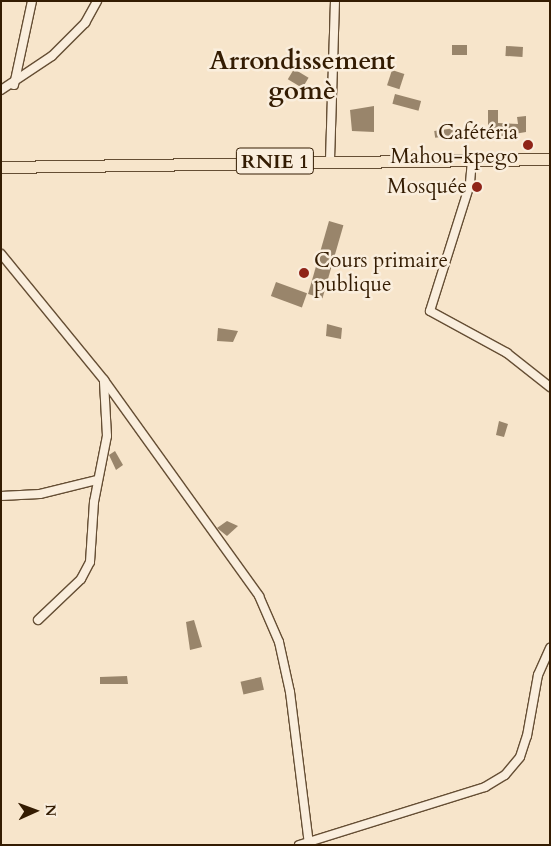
<!DOCTYPE html>
<html>
<head>
<meta charset="utf-8">
<style>
	body { margin:0 }
	#map { position:relative; width:551px; height:846px; overflow:hidden; background:#f7e5cb; font-family:Cardo,serif }
	div>[style] { position:absolute }
	.building>* { inset:0; background:#99856b; transform-origin:0 0 }
	.roads { filter:drop-shadow(1px 0 #654e34) drop-shadow(-1px 0 #654e34) drop-shadow(0 1px #654e34) drop-shadow(0 -1px #654e34) }
	.minor>* { height:8px; margin:-4px; padding:0 4px; transform-origin:4px; border-radius:4px; background:#faeedd }
	.highway>* { height:11px; margin:-5.5px; padding:0 5.5px; transform-origin:5.5px; border-radius:5.5px; background:#f7e5cb }
	.dots>* { width:14px; height:14px; translate:-50% -50%; box-sizing:border-box; border:2px solid #faeedd; border-radius:50% }
	span { translate:-50% -50%; white-space:nowrap; text-align:center; line-height:1.15; -webkit-text-stroke:5px #faeedd; paint-order:stroke }
	.shield-label span { padding:1px 4px; background:#faeedd; border:1px solid; border-radius:4px; -webkit-text-stroke-width:0 }
	.shield-label { font-size:20px; color:#341c02; font-weight:700 }
	.poi-label { font-size:21px; color:#341c02 }
	.right { translate:-100% -50%; text-align:right }
	.left { translate:0 -50%; text-align:left }
	.district-label { font-size:26px; color:#341c02; font-weight:700 }
	.frame { position:absolute; inset:0; border:2px solid #341c02; pointer-events:none }
	.north { position:absolute; left:10px; top:786px; width:50px; height:50px; -webkit-text-stroke:4px #faeedd; paint-order:stroke; rotate:88deg; font-size:14px; font-weight:700; line-height:20px; text-align:center; color:#341c02 }
	.north::after { content:''; display:block; margin:auto; width:18px; height:22px; background:#341c02; clip-path:polygon(50% 0,100% 100%,50% 72%,0 100%) }
</style>
</head>
<body>
<div id="map">
	<div class="building">
		<div style="left:452px;top:45px;width:15px;height:10px"></div>
		<div style="left:506px;top:46px;width:17px;height:10px;rotate:3deg"></div>
		<div style="left:294px;top:69px;width:17px;height:12px;rotate:31deg"></div>
		<div style="left:392px;top:70px;width:13px;height:16px;rotate:18deg"></div>
		<div style="left:395px;top:94px;width:27px;height:10px;rotate:15deg"></div>
		<div style="clip-path:polygon(374px 106px,374px 132px,352px 131px,350px 110px)"></div>
		<div style="clip-path:polygon(488px 110px,498px 110px,498px 123px,518px 124px,517px 117px,526px 116px,526px 132px,497px 137px,497px 129px,488px 129px)"></div>
		<div style="left:455px;top:128px;width:7px;height:21px;rotate:82deg"></div>
		<div style="left:329px;top:221px;width:15px;height:76px;rotate:16deg"></div>
		<div style="left:276px;top:282px;width:33px;height:15px;rotate:20deg"></div>
		<div style="clip-path:polygon(327px 324px,342px 328px,341px 339px,326px 336px)"></div>
		<div style="clip-path:polygon(218px 328px,238px 331px,233px 342px,217px 341px)"></div>
		<div style="clip-path:polygon(499px 421px,508px 424px,504px 437px,496px 435px)"></div>
		<div style="clip-path:polygon(115px 451px,123px 465px,116px 470px,109px 455px)"></div>
		<div style="clip-path:polygon(227px 521px,238px 526px,227px 536px,217px 528px)"></div>
		<div style="clip-path:polygon(194px 620px,202px 647px,190px 650px,186px 622px)"></div>
		<div style="clip-path:polygon(127px 676px,128px 684px,100px 684px,100px 677px)"></div>
		<div style="left:261px;top:677px;width:13px;height:21px;rotate:77deg"></div>
	</div>
	<div class="roads">
		<div class="minor">
			<div style="left:14px;top:85px;width:86px;rotate:-77.9deg"></div>
			<div style="left:1px;top:90px;width:61px;rotate:-33.7deg"></div>
			<div style="left:52px;top:56px;width:47px;rotate:-45deg"></div>
			<div style="left:85px;top:23px;width:25px;rotate:-61deg"></div>
			<div style="left:330px;top:160px;width:159px;rotate:-88.2deg"></div>
			<div style="left:472px;top:160px;width:24px;rotate:95deg"></div>
			<div style="left:470px;top:184px;width:133px;rotate:107.5deg"></div>
			<div style="left:430px;top:311px;width:88px;rotate:28.6deg"></div>
			<div style="left:507px;top:353px;width:55px;rotate:38.3deg"></div>
			<div style="left:1px;top:254px;width:163px;rotate:50.7deg"></div>
			<div style="left:104px;top:380px;width:266px;rotate:54.3deg"></div>
			<div style="left:259px;top:596px;width:50px;rotate:66.5deg"></div>
			<div style="left:279px;top:642px;width:51px;rotate:77.6deg"></div>
			<div style="left:290px;top:692px;width:154px;rotate:82.9deg"></div>
			<div style="left:1px;top:496px;width:39px;rotate:-3deg"></div>
			<div style="left:40px;top:494px;width:59px;rotate:-13.8deg"></div>
			<div style="left:38px;top:620px;width:59px;rotate:-43.6deg"></div>
			<div style="left:81px;top:579px;width:19px;rotate:-62deg"></div>
			<div style="left:90px;top:562px;width:60px;rotate:-86.2deg"></div>
			<div style="left:94px;top:502px;width:67px;rotate:-78.9deg"></div>
			<div style="left:107px;top:436px;width:54px;rotate:-93.2deg"></div>
			<div style="left:299px;top:845px;width:195px;rotate:-17.3deg"></div>
			<div style="left:485px;top:787px;width:23px;rotate:-31deg"></div>
			<div style="left:505px;top:775px;width:23px;rotate:-50deg"></div>
			<div style="left:520px;top:757px;width:22px;rotate:-72deg"></div>
			<div style="left:527px;top:736px;width:62px;rotate:-79.8deg"></div>
			<div style="left:538px;top:675px;width:30px;rotate:-66deg"></div>
		</div>
		<div class="highway">
			<div style="left:1px;top:167px;width:549px;rotate:-0.83deg"></div>
		</div>
	</div>
	<div class="dots">
		<div style="left:528px;top:145px;background:#8f2418"></div>
		<div style="left:477px;top:187px;background:#8f2418"></div>
		<div style="left:304px;top:273px;background:#8f2418"></div>
	</div>
	<div class="shield-label">
		<span style="left:275px;top:161px">RNIE 1</span>
	</div>
	<div class="poi-label">
		<span class="right" style="left:518px;top:145px">Cafétéria<br>Mahou-kpego</span>
		<span class="right" style="left:467px;top:187px">Mosquée</span>
		<span class="left" style="left:314px;top:273px">Cours primaire<br>publique</span>
	</div>
	<div class="district-label">
		<span style="left:302px;top:76px">Arrondissement<br>gomè</span>
	</div>
	<div class="frame"></div>
	<div class="north">N</div>
</div>
</body>
</html>
